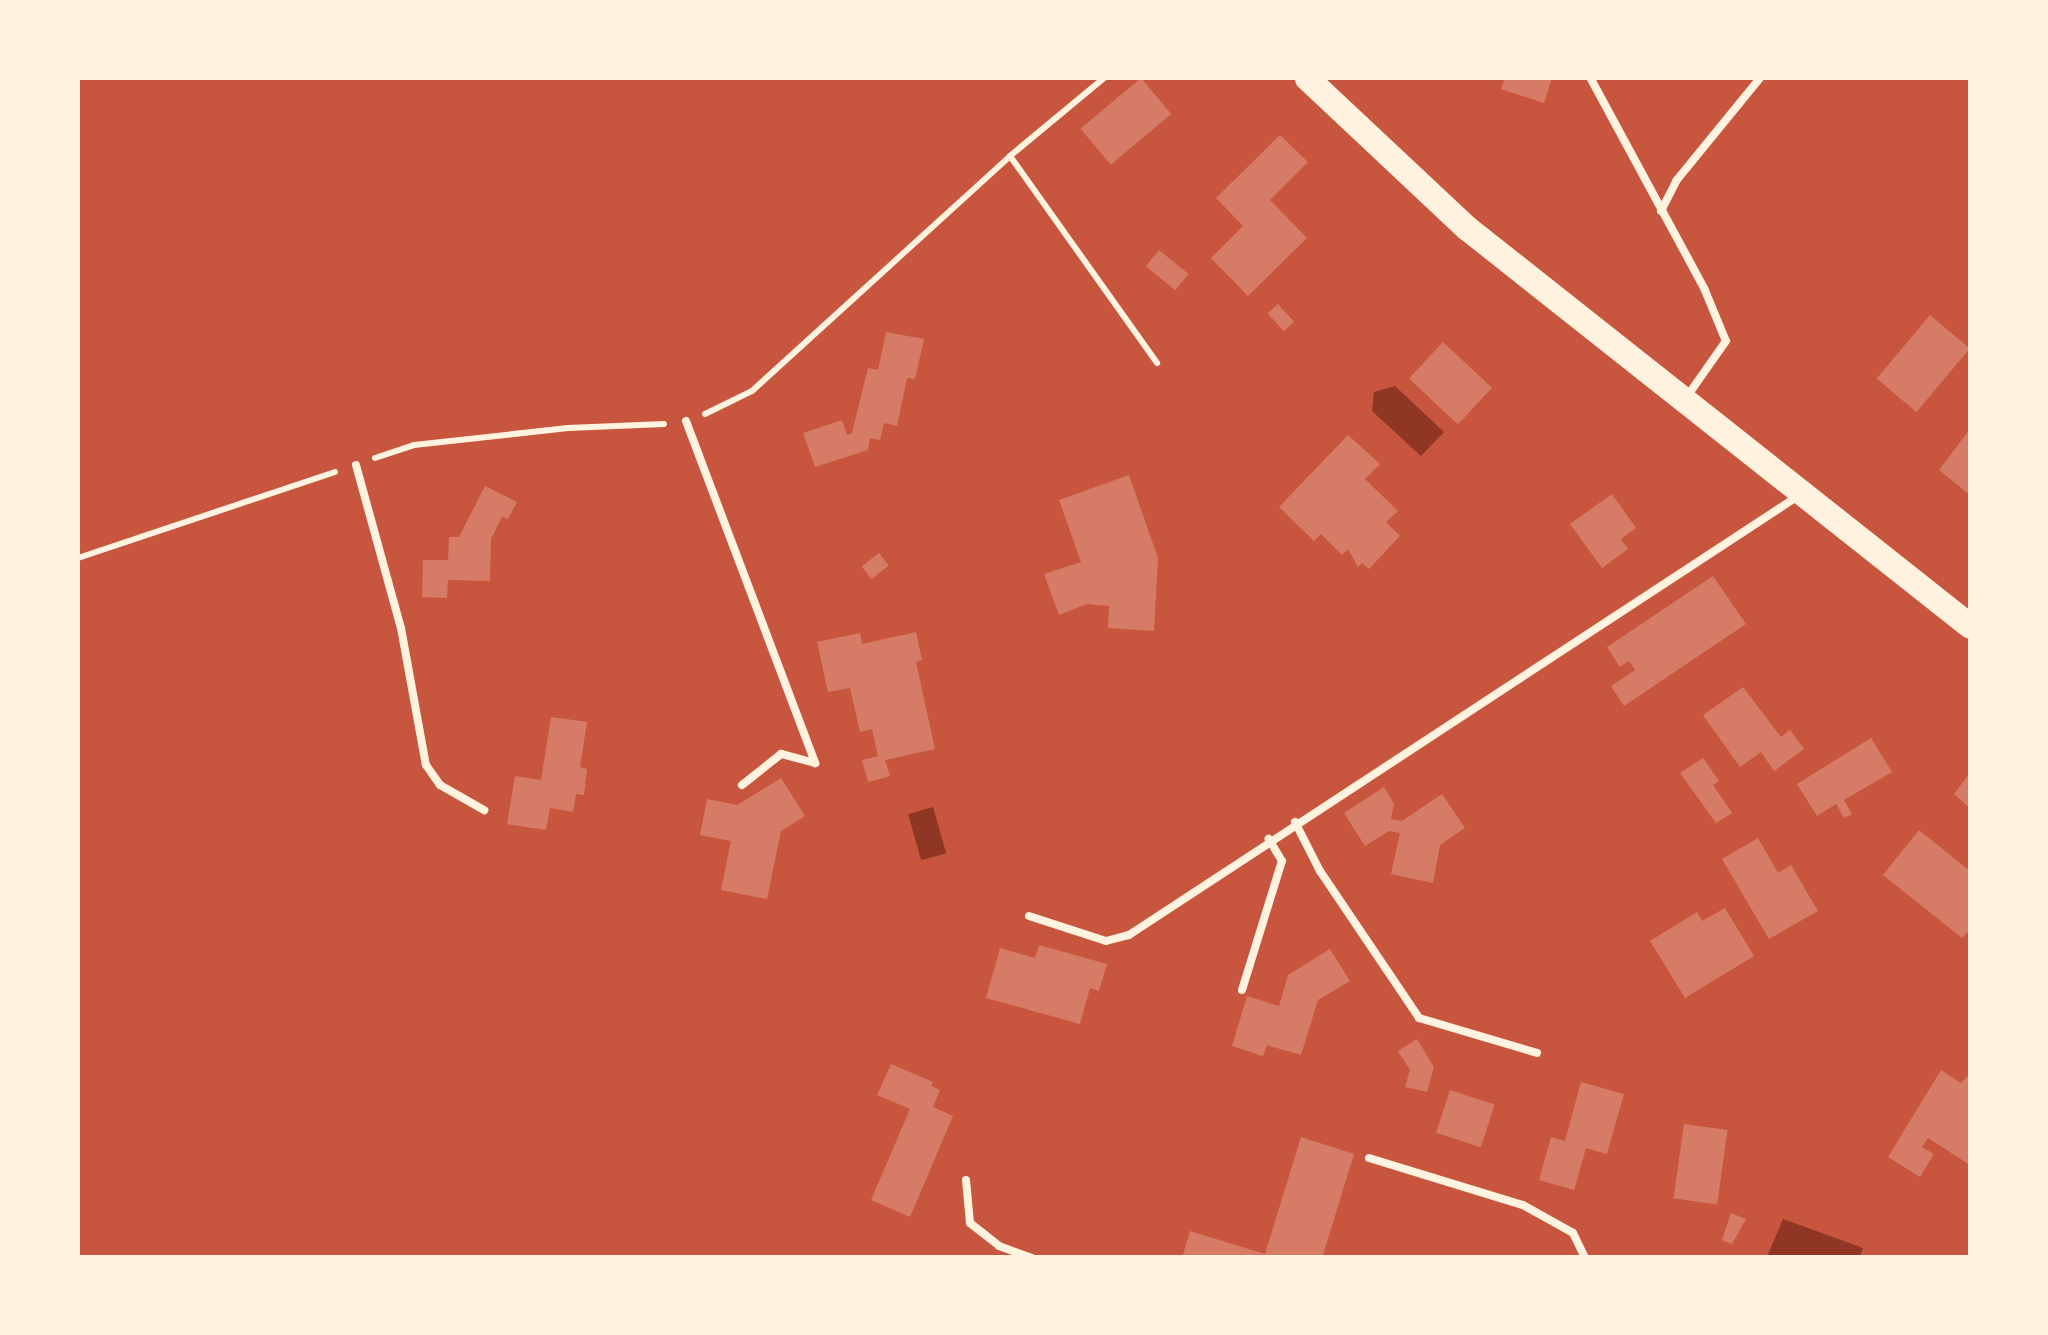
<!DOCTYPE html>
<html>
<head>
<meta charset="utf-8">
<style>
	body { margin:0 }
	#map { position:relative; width:2048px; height:1335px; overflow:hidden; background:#c8553d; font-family:"Alegreya Sans",sans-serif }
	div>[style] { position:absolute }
	.water>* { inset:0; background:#8f3625; transform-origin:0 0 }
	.building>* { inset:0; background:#d67c66; transform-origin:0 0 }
	.path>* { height:6px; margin:-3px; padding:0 3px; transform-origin:3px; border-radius:3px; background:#fff3e0 }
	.service>* { height:8px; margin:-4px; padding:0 4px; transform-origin:4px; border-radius:4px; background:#fff3e0 }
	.primary>* { height:25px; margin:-12.5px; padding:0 12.5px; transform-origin:12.5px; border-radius:12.5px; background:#fff3e0 }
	span { translate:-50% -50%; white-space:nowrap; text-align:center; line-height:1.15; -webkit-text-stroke:9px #fff3e0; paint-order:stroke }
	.frame { position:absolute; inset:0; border:80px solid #fff3e0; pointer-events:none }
</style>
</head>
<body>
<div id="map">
	<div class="water">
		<div style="clip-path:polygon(1395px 386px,1444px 432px,1421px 456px,1372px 411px,1374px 392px)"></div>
		<div style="left:933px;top:807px;width:48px;height:26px;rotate:74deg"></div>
		<div style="clip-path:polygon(1783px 1219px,1863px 1248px,1860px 1257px,1767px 1257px)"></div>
	</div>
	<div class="building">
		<div style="left:1141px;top:78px;width:47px;height:79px;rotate:50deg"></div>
		<div style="clip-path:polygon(1505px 78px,1552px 78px,1544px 103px,1501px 89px)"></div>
		<div style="clip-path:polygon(1280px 135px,1308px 162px,1270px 200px,1307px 238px,1248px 296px,1211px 258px,1243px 226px,1216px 198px)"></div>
		<div style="left:1159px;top:250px;width:38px;height:21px;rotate:39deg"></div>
		<div style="left:1278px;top:304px;width:24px;height:14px;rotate:48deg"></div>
		<div style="left:1930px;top:315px;width:52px;height:83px;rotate:40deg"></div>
		<div style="clip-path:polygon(886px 332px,924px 339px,915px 379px,907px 378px,897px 426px,884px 423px,880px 440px,870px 438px,868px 450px,815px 467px,803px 433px,842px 420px,847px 435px,852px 433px,868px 368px,878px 370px)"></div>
		<div style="left:1443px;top:342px;width:67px;height:50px;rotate:43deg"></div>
		<div style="clip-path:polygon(1970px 429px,1970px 495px,1939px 470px)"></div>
		<div style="clip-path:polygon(1348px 435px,1380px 464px,1365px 479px,1398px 511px,1386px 522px,1400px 536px,1369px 569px,1362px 563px,1358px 567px,1348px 549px,1342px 555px,1321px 534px,1314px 541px,1279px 507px)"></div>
		<div style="clip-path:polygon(1129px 475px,1158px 558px,1154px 631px,1108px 628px,1109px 606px,1087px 604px,1059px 615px,1044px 574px,1081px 562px,1059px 500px)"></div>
		<div style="clip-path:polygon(485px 486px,517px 502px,508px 519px,502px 517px,491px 539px,490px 581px,448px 580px,447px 598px,422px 597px,423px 560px,448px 560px,449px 537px,459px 537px)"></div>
		<div style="clip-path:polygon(1612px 494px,1636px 528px,1621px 539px,1628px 549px,1602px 568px,1570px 524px)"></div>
		<div style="left:879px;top:553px;width:16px;height:22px;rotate:52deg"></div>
		<div style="clip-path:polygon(1713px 576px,1746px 624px,1624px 706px,1611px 686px,1635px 670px,1629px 661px,1620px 667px,1607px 647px)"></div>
		<div style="clip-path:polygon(916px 632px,922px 660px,916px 662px,935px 749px,885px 760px,890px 776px,868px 782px,862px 760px,878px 756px,872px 729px,860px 732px,850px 688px,828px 692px,817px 642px,860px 633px,862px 644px)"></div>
		<div style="clip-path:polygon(1743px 687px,1781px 737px,1790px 730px,1804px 749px,1774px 771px,1761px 752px,1740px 767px,1703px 715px)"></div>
		<div style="clip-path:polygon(551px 717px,587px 722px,580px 767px,587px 769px,584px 795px,576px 794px,573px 812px,550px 808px,546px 830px,507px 824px,515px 776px,541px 780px)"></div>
		<div style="clip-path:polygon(1871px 738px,1892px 772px,1844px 800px,1852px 814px,1844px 818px,1836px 804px,1817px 816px,1797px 784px)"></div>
		<div style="clip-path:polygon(1703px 758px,1719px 781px,1713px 785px,1732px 813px,1716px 823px,1680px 773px)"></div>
		<div style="clip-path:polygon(1970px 773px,1970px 808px,1954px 794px)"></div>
		<div style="clip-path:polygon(781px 778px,805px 816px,781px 831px,767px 899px,721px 890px,731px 841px,700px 835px,707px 799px,737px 805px)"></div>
		<div style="clip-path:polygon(1384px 787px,1394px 804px,1391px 819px,1402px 821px,1442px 794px,1465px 828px,1440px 845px,1433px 883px,1391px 874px,1400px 833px,1389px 831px,1365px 846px,1344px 813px)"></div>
		<div style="clip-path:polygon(1919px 830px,1970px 871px,1970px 930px,1962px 938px,1883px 875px)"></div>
		<div style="clip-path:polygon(1758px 838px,1778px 873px,1791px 865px,1818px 911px,1769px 939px,1722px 859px)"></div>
		<div style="clip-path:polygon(1725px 908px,1754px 956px,1685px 998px,1650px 941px,1697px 912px,1702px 921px)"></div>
		<div style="clip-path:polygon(1039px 945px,1107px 964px,1099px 991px,1090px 988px,1080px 1024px,986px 998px,1000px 948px,1035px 958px)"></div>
		<div style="clip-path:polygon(1330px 949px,1350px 981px,1318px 1000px,1301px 1055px,1267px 1045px,1263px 1056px,1232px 1046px,1247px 996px,1279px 1006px,1288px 975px)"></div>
		<div style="clip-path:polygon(1417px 1039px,1434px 1067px,1427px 1092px,1405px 1087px,1410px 1070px,1398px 1051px)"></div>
		<div style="clip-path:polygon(891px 1064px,933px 1082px,931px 1086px,940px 1090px,933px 1107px,953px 1116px,910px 1217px,871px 1200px,910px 1109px,877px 1095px)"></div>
		<div style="clip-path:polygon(1941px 1070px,1961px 1083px,1970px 1074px,1970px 1165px,1928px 1138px,1922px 1147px,1934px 1154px,1920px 1177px,1888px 1157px)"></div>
		<div style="clip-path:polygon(1581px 1082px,1624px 1094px,1607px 1154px,1586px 1148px,1574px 1190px,1539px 1180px,1551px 1137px,1565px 1141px)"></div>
		<div style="left:1450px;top:1090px;width:47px;height:45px;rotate:18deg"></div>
		<div style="left:1684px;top:1124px;width:44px;height:75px;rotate:8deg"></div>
		<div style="clip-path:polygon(1301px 1137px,1354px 1154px,1322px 1258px,1182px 1258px,1190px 1231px,1265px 1254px)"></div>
		<div style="clip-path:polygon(1731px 1213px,1746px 1219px,1732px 1244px,1722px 1240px)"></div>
	</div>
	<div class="path">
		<div style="left:1010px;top:156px;width:254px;rotate:54.6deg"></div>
		<div style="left:705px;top:414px;width:52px;rotate:-26.1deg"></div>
		<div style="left:752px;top:391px;width:349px;rotate:-42.3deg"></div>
		<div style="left:1010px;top:156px;width:122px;rotate:-39.7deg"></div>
		<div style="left:375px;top:458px;width:41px;rotate:-18.4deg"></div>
		<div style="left:414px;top:445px;width:155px;rotate:-6.3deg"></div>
		<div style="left:568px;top:428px;width:96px;rotate:-2.4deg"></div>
		<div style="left:78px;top:558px;width:271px;rotate:-18.5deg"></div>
	</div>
	<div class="service">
		<div style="left:1591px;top:79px;width:238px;rotate:61.6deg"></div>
		<div style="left:1704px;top:288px;width:57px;rotate:67.5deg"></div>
		<div style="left:1726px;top:341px;width:70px;rotate:125.1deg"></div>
		<div style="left:1661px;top:211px;width:34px;rotate:-63deg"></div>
		<div style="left:1676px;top:181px;width:133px;rotate:-50.8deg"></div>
		<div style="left:686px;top:421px;width:366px;rotate:69.3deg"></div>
		<div style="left:815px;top:763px;width:35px;rotate:-165deg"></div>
		<div style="left:781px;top:754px;width:50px;rotate:141.5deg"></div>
		<div style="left:356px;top:465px;width:169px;rotate:74.6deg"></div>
		<div style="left:401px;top:628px;width:139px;rotate:79.7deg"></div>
		<div style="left:426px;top:765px;width:24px;rotate:55deg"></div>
		<div style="left:440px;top:785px;width:51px;rotate:29.6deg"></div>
		<div style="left:1295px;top:822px;width:55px;rotate:63deg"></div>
		<div style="left:1320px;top:871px;width:177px;rotate:56deg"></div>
		<div style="left:1419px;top:1018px;width:123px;rotate:16.5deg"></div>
		<div style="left:1029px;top:916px;width:81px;rotate:18deg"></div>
		<div style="left:1106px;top:941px;width:24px;rotate:-15deg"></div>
		<div style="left:1129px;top:935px;width:800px;rotate:-33.27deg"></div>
		<div style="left:1242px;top:990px;width:135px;rotate:-72.8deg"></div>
		<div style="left:1282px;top:861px;width:26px;rotate:-121deg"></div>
		<div style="left:1369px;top:1158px;width:161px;rotate:17deg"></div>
		<div style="left:1523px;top:1205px;width:57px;rotate:29.2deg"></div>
		<div style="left:1573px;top:1233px;width:28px;rotate:64deg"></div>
		<div style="left:966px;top:1180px;width:43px;rotate:84.7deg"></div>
		<div style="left:970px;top:1223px;width:37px;rotate:38deg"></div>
		<div style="left:999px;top:1246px;width:35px;rotate:20deg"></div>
	</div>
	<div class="primary">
		<div style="left:1307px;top:78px;width:219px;rotate:43.2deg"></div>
		<div style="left:1467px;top:228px;width:641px;rotate:38.35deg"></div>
	</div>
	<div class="frame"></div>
</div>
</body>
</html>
